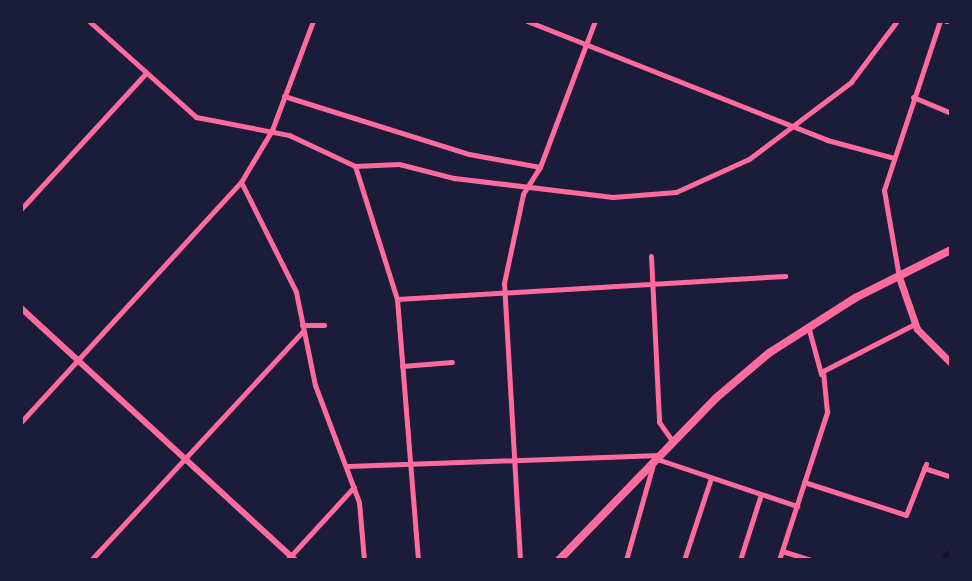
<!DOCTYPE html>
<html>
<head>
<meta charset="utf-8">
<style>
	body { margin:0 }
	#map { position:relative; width:972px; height:581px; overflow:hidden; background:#1b1b3a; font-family:Georgia,serif }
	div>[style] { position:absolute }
	.river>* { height:16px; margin:-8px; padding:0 8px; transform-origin:8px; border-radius:8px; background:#12122b }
	.minor>* { height:5px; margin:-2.5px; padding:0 2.5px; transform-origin:2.5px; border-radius:2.5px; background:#ff6b9d }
	.tertiary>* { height:6px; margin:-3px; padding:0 3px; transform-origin:3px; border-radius:3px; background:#ff6b9d }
	.secondary>* { height:7px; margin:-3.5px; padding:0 3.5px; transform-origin:3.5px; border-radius:3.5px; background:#ff6b9d }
	.primary>* { height:8px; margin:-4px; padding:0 4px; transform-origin:4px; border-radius:4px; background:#ff6b9d }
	span { translate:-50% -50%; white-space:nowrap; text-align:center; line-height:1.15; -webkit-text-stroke:6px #1b1b3a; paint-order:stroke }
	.frame { position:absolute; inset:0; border:23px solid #1b1b3a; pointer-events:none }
</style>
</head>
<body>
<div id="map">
	<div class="river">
		<div style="left:950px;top:560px;width:2px;rotate:-63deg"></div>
	</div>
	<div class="minor">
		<div style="left:89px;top:21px;width:144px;rotate:41.9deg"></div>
		<div style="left:196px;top:117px;width:95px;rotate:11deg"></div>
		<div style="left:289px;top:135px;width:73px;rotate:25.2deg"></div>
		<div style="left:355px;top:166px;width:44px;rotate:-2.6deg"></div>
		<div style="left:399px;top:164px;width:57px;rotate:14.3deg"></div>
		<div style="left:454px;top:178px;width:160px;rotate:6.8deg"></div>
		<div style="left:613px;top:197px;width:63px;rotate:-4.5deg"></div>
		<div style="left:676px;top:192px;width:80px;rotate:-24.3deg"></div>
		<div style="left:749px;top:159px;width:128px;rotate:-37deg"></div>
		<div style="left:851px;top:82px;width:76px;rotate:-53deg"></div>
		<div style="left:527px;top:21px;width:323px;rotate:21.6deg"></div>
		<div style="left:827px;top:140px;width:69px;rotate:15deg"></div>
		<div style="left:946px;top:21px;width:5px"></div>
		<div style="left:284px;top:96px;width:194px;rotate:17.4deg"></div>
		<div style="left:469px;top:154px;width:72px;rotate:10.4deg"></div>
		<div style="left:913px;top:97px;width:41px;rotate:22.8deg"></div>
		<div style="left:355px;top:166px;width:139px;rotate:72.5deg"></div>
		<div style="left:397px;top:299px;width:262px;rotate:85.4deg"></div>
		<div style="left:241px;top:182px;width:123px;rotate:63.4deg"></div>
		<div style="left:296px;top:292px;width:95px;rotate:78.5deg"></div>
		<div style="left:315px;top:385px;width:125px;rotate:69.4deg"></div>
		<div style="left:359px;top:502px;width:58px;rotate:85.1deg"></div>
		<div style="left:21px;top:209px;width:183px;rotate:-47.4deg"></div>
		<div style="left:651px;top:256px;width:166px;rotate:87.2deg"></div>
		<div style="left:659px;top:422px;width:24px;rotate:55deg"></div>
		<div style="left:899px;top:277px;width:88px;rotate:-99.8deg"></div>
		<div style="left:884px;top:190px;width:178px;rotate:-71.7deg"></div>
		<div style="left:397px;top:299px;width:389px;rotate:-3.4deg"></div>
		<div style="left:302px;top:325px;width:22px"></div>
		<div style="left:808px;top:326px;width:50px;rotate:74.8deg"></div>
		<div style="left:402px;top:366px;width:50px;rotate:-4.6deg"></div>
		<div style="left:21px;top:422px;width:326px;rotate:-47.5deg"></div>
		<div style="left:241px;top:182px;width:61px;rotate:-59.2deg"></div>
		<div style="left:272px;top:130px;width:116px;rotate:-69.4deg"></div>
		<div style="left:657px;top:459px;width:148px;rotate:18.6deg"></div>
		<div style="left:348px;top:466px;width:312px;rotate:-2deg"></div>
		<div style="left:924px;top:468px;width:28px;rotate:18deg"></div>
		<div style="left:804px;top:482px;width:107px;rotate:17.9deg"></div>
		<div style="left:906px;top:515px;width:55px;rotate:-68.6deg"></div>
		<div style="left:782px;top:551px;width:30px;rotate:17deg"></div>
		<div style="left:91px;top:560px;width:312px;rotate:-47.2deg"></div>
		<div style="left:287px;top:560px;width:99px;rotate:-47.5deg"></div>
		<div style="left:520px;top:560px;width:277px;rotate:-93.3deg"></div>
		<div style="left:504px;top:283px;width:91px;rotate:-77.9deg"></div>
		<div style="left:523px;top:194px;width:32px;rotate:-58deg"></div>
		<div style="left:540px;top:167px;width:156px;rotate:-69.4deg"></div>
		<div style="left:626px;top:560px;width:103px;rotate:-74.2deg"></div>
		<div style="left:684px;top:560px;width:86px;rotate:-71.8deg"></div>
		<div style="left:740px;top:560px;width:69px;rotate:-72.3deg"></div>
		<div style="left:779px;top:560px;width:156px;rotate:-72deg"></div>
		<div style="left:827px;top:412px;width:41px;rotate:-95.6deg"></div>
		<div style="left:823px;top:371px;width:103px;rotate:-27.1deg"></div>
	</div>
	<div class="tertiary">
		<div style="left:21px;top:308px;width:372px;rotate:42.6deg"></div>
	</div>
	<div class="secondary">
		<div style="left:899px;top:277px;width:55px;rotate:70.9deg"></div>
		<div style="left:917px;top:329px;width:48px;rotate:45deg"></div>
	</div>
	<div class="primary">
		<div style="left:559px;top:560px;width:226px;rotate:-45.9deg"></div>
		<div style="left:716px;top:398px;width:70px;rotate:-40.3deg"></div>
		<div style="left:769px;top:353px;width:102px;rotate:-32.6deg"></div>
		<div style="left:855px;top:298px;width:107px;rotate:-26.6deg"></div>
	</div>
	<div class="frame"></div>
</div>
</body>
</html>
